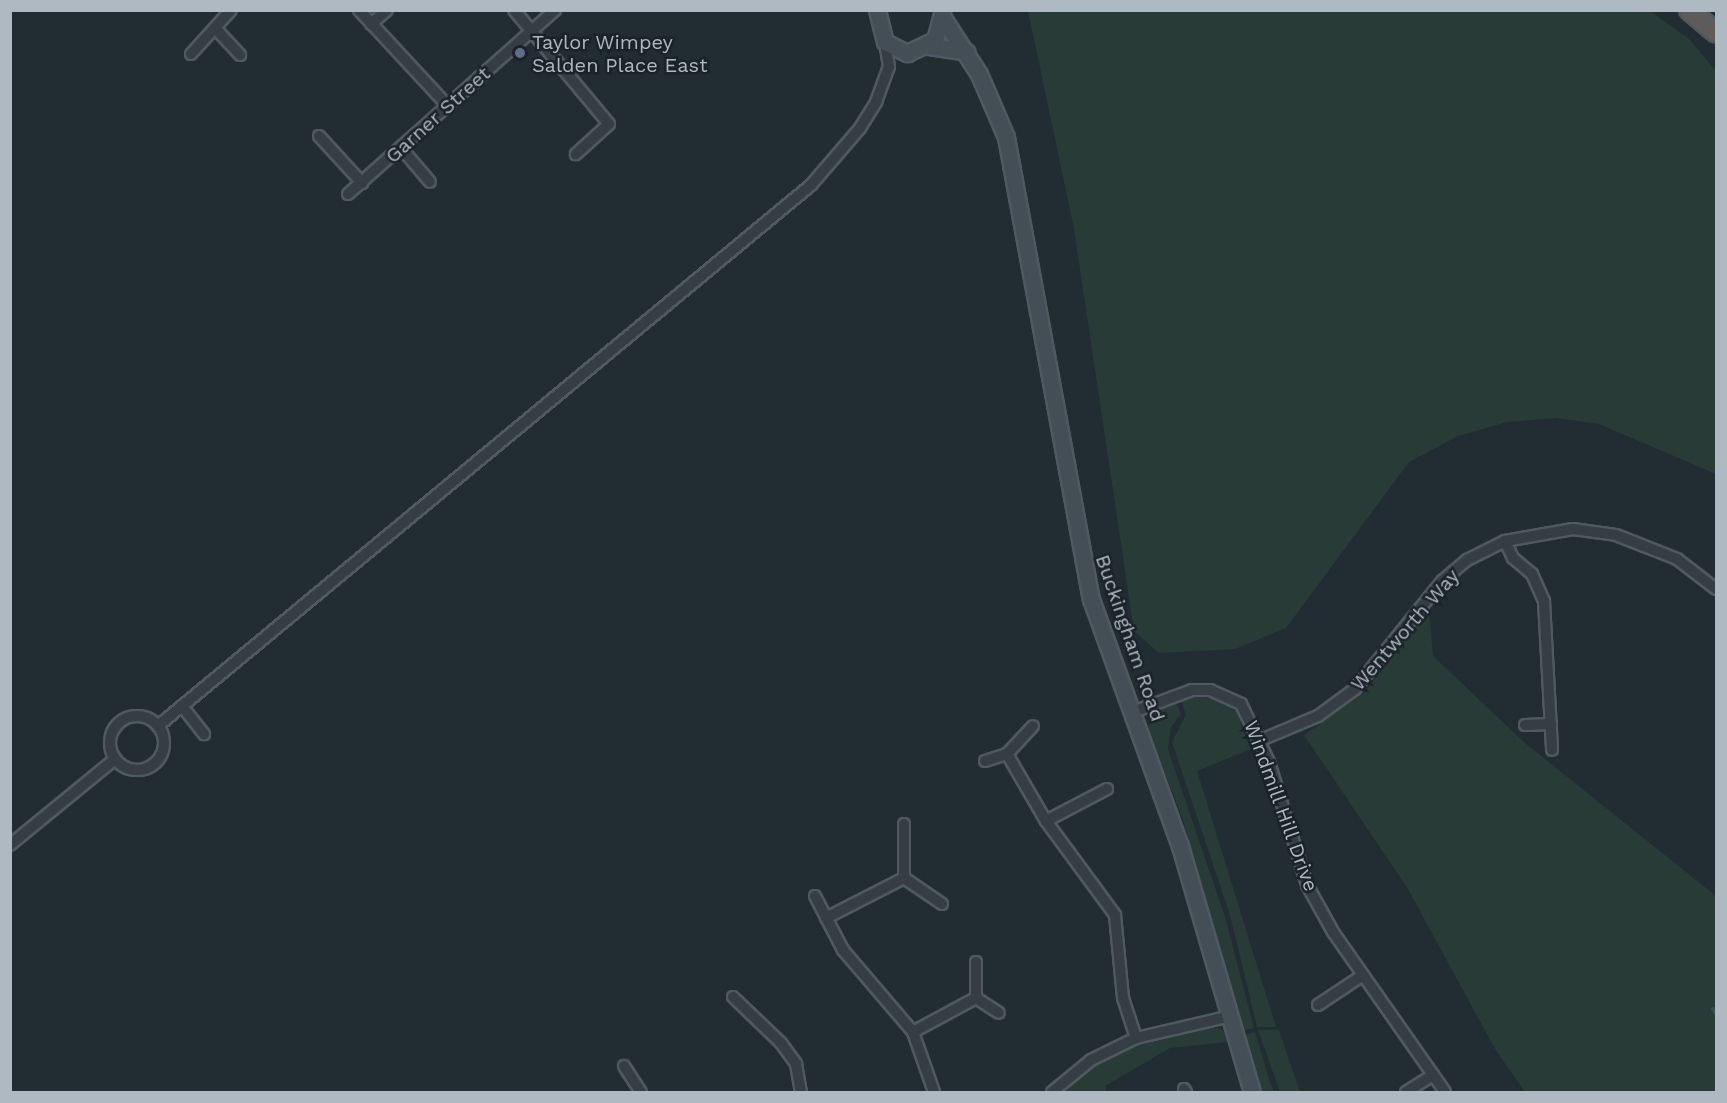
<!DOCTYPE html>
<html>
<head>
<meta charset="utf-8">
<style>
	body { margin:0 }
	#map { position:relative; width:1727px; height:1103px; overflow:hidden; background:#212c33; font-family:"Work Sans",sans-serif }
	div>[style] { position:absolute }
	.green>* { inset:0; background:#293b37 }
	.stream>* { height:4px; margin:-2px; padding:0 2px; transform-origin:2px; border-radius:2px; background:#364b59 }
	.roads { filter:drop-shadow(2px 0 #4f595f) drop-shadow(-2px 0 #4f595f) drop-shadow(0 2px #4f595f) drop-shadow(0 -2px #4f595f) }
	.minor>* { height:10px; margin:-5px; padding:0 5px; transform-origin:5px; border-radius:5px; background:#343e44 }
	.minor>.ring { margin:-5px; padding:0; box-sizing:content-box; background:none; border:10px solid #343e44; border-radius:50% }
	.secondary>* { height:15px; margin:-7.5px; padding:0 7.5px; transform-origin:7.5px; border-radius:7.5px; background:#434e57 }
	.trunk>* { height:18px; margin:-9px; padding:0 9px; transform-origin:9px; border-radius:9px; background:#5e5c5b }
	.dots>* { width:16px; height:16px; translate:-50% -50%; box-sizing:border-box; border:3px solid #1a2329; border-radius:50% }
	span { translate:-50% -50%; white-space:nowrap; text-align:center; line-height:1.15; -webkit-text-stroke:5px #1a2329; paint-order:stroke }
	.poi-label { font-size:20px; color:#afb9c1 }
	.left { translate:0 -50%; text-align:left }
	.street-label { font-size:20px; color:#afb9c1 }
	.frame { position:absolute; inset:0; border:12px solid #afb9c1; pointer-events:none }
</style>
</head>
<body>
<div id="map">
	<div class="green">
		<div style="clip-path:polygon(1028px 11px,1650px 11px,1689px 39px,1716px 71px,1716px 474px,1599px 424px,1556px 418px,1507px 422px,1458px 436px,1409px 462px,1286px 628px,1235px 649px,1159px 653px,1134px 631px,1074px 229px)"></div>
		<div style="clip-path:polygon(1429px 610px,1433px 656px,1525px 743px,1716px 896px,1716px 1092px,1525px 1092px,1495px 1049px,1408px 889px,1304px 735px,1364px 693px)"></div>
		<div style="clip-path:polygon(1192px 695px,1224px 701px,1245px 720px,1240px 723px,1251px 749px,1197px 771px,1276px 1027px,1257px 1027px,1230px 915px,1172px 742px,1186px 715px,1180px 698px)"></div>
		<div style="clip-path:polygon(1175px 700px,1181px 714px,1171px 727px,1168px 749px,1225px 917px,1254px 1028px,1244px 1030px,1183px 820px,1148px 729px,1155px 709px)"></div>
		<div style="clip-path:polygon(1210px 1026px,1223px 1030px,1228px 1042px,1170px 1048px,1105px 1086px,1107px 1092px,1067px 1092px,1068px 1083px,1110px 1056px,1141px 1042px)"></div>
		<div style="clip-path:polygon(1258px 1030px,1279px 1030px,1300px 1092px,1280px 1092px)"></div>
		<div style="clip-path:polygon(1255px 1032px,1270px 1082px,1274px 1092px,1258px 1092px,1256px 1085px,1245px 1035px)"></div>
	</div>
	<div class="stream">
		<div style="left:1713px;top:1009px;width:5px;rotate:53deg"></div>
	</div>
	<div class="roads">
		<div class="minor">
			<div style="left:359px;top:10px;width:131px;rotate:47.2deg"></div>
			<div style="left:514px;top:10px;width:148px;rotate:50.2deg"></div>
			<div style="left:609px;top:124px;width:45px;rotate:137.7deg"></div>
			<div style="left:371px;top:24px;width:21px;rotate:-41deg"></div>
			<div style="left:215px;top:28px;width:37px;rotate:47deg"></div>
			<div style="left:191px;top:54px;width:59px;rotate:-47.7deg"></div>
			<div style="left:319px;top:136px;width:64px;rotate:47.5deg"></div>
			<div style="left:402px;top:149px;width:43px;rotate:49.7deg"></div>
			<div style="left:348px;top:194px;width:277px;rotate:-41.6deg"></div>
			<div style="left:1505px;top:541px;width:19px;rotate:65deg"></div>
			<div style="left:1513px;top:558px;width:25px;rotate:40deg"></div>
			<div style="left:1532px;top:574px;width:30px;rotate:66deg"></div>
			<div style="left:1544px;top:601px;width:149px;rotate:86.9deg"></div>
			<div style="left:182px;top:706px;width:36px;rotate:52deg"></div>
			<div style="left:1133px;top:712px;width:63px;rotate:-20.4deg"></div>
			<div style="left:1192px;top:690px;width:18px"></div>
			<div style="left:1210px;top:690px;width:34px;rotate:24deg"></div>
			<div style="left:1241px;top:704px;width:64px;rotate:64.2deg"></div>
			<div style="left:1269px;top:762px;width:129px;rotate:72.8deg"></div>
			<div style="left:1307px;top:885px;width:54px;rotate:61deg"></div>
			<div style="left:1333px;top:932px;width:195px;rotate:55deg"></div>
			<div class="ring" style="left:110px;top:716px;width:44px;height:44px"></div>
			<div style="left:1525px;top:725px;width:26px;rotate:-2deg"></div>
			<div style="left:158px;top:726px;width:848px;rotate:-39.64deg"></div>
			<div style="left:811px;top:185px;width:75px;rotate:-49.3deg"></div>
			<div style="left:860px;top:128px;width:31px;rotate:-58deg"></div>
			<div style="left:876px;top:102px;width:37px;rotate:-70deg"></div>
			<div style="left:889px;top:67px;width:25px;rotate:-99deg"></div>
			<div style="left:1261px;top:740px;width:62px;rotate:-22.8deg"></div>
			<div style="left:1318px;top:716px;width:46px;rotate:-36.1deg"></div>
			<div style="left:1355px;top:689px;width:139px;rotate:-51.1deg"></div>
			<div style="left:1442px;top:581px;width:33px;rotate:-40deg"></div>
			<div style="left:1467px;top:560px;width:42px;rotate:-26.6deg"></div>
			<div style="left:1505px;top:541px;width:69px;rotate:-10deg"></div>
			<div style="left:1573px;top:529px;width:43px;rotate:7.9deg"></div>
			<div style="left:1616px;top:535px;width:66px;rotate:21.5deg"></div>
			<div style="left:1677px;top:559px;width:49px;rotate:37.6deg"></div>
			<div style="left:1007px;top:754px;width:78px;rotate:59.8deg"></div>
			<div style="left:1046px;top:821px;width:117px;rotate:53.7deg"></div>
			<div style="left:1115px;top:915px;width:83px;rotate:84.5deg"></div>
			<div style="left:1123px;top:998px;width:42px;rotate:72deg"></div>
			<div style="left:985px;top:761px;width:23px;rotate:-18deg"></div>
			<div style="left:1007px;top:754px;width:38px;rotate:-47deg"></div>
			<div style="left:1046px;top:821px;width:69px;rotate:-27.7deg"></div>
			<div style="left:10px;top:845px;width:136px;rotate:-39.3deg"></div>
			<div style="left:904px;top:878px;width:46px;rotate:34.4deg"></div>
			<div style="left:815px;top:896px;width:61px;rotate:62.6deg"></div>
			<div style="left:843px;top:950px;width:108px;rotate:49.5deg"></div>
			<div style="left:913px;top:1032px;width:64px;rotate:70.7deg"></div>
			<div style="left:826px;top:918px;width:88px;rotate:-27.1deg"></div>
			<div style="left:904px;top:878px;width:54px;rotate:-90deg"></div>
			<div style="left:976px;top:962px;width:36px;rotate:90deg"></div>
			<div style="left:976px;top:998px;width:27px;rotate:33deg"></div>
			<div style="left:733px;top:997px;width:66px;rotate:43.8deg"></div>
			<div style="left:781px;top:1043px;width:26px;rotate:54deg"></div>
			<div style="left:796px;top:1064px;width:28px;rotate:80deg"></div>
			<div style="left:1318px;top:1005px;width:54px;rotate:-33.7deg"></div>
			<div style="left:913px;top:1032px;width:72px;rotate:-28.4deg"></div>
			<div style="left:624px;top:1066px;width:31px;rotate:57deg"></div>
			<div style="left:1184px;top:1089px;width:4px;rotate:56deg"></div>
			<div style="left:1052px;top:1092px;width:50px;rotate:-39.4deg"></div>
			<div style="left:1091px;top:1060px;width:50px;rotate:-26.1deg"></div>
			<div style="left:1136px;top:1038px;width:98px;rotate:-13deg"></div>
			<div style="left:1406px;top:1092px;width:32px;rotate:-32deg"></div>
		</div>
		<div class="secondary">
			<div style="left:877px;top:10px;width:33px;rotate:76deg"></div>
			<div style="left:885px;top:42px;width:25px;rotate:27deg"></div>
			<div style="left:907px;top:53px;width:31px;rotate:-25deg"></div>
			<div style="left:935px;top:40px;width:28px;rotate:-75deg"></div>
			<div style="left:943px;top:18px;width:67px;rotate:57.3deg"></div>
			<div style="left:979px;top:74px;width:69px;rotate:66.8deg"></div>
			<div style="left:1006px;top:137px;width:470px;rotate:79.6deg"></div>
			<div style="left:1091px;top:599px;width:263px;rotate:70.2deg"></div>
			<div style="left:1180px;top:846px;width:256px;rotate:73.7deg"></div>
			<div style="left:929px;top:46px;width:38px;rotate:9deg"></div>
		</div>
		<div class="trunk">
			<div style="left:1689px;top:10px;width:35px;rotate:40deg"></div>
		</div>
	</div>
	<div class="dots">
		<div style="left:520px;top:53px;background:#5c6f8a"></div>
	</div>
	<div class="poi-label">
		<span class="left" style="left:532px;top:54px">Taylor Wimpey<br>Salden Place East</span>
	</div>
	<div class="street-label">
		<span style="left:438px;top:115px;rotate:-42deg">Garner Street</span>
		<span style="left:1405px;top:630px;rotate:-49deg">Wentworth Way</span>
		<span style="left:1130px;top:638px;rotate:71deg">Buckingham Road</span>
		<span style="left:1281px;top:806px;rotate:70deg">Windmill Hill Drive</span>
	</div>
	<div class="frame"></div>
</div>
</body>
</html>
